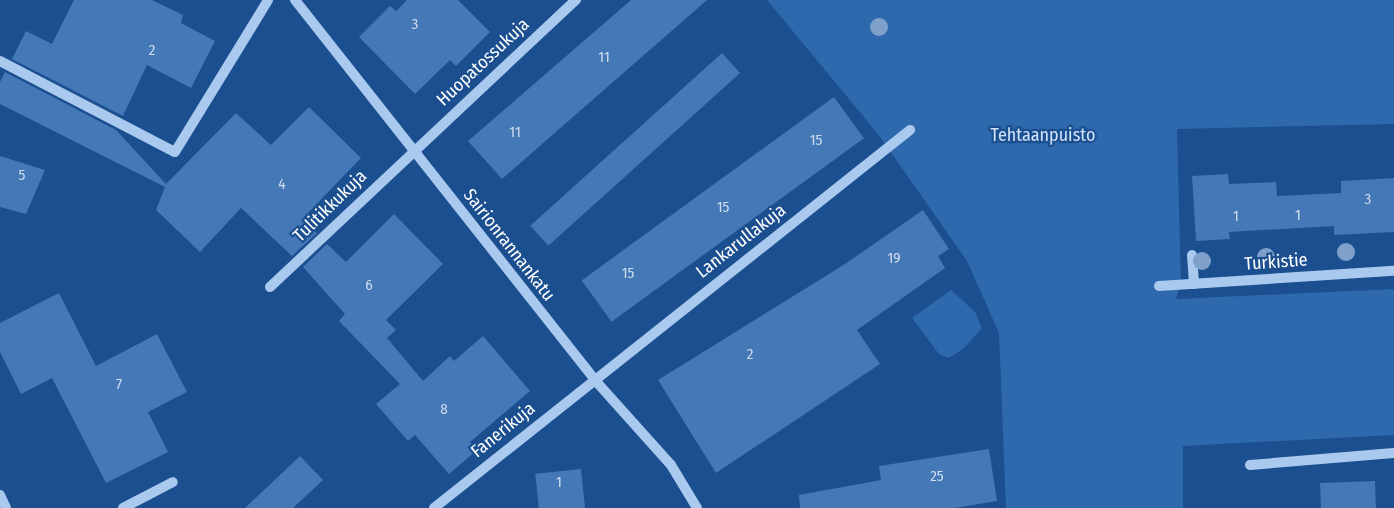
<!DOCTYPE html>
<html>
<head>
<meta charset="utf-8">
<style>
	body { margin:0 }
	#map { position:relative; width:1394px; height:508px; overflow:hidden; background:#1b4f8f; font-family:"Fira Sans Condensed",sans-serif }
	div>[style] { position:absolute }
	.green>* { inset:0; background:#2e69ad }
	.building>* { inset:0; background:#4478b7; transform-origin:0 0 }
	.minor>* { height:10px; margin:-5px; padding:0 5px; transform-origin:5px; border-radius:5px; background:#a9c9ee }
	.trees>* { width:18px; height:18px; margin:-9px; border-radius:50%; background:#7ea0ca }
	span { translate:-50% -50%; white-space:nowrap; text-align:center; line-height:1.15; -webkit-text-stroke:4.5px #1b4f8f; paint-order:stroke }
	.number-label { font-size:15px; color:#d0dded }
	.number-label span { -webkit-text-stroke-width:0 }
	.street-label { font-size:18px; color:#fff }
	.park-label { font-size:18px; color:#cfe3fa }
</style>
</head>
<body>
<div id="map">
	<div class="green">
		<div style="clip-path:polygon(767px 0,1394px 0,1394px 124px,1177px 129px,1181px 284px,1176px 299px,1394px 289px,1394px 435px,1183px 446px,1183px 508px,1006px 508px,999px 333px,967px 261px,878px 134px)"></div>
		<div style="clip-path:polygon(951px 290px,975px 312px,982px 328px,963px 349px,949px 358px,939px 354px,912px 318px)"></div>
	</div>
	<div class="building">
		<div style="clip-path:polygon(74px 0,152px 0,183px 15px,181px 23px,215px 41px,191px 88px,147px 65px,123px 116px,12px 59px,26px 31px,52px 44px)"></div>
		<div style="clip-path:polygon(407px 0,458px 0,490px 32px,456px 66px,450px 60px,415px 94px,359px 37px,390px 6px,396px 11px)"></div>
		<div style="clip-path:polygon(631px 0,707px 0,502px 179px,468px 141px)"></div>
		<div style="left:722px;top:53px;width:27px;height:258px;rotate:48deg"></div>
		<div style="clip-path:polygon(5px 72px,116px 130px,166px 184px,236px 113px,271px 145px,309px 107px,361px 158px,308px 213px,314px 219px,309px 225px,317px 233px,292px 256px,241px 208px,200px 252px,156px 210px,165px 187px,0 104px,0 82px)"></div>
		<div style="left:834px;top:97px;width:51px;height:312px;rotate:54deg"></div>
		<div style="clip-path:polygon(0 156px,45px 170px,26px 214px,0 207px)"></div>
		<div style="clip-path:polygon(1228px 174px,1229px 184px,1276px 182px,1277px 196px,1341px 193px,1341px 181px,1394px 178px,1394px 232px,1334px 235px,1334px 226px,1229px 232px,1230px 239px,1196px 241px,1192px 176px)"></div>
		<div style="clip-path:polygon(923px 210px,949px 249px,938px 256px,945px 268px,857px 330px,880px 364px,716px 473px,658px 380px,845px 264px)"></div>
		<div style="clip-path:polygon(394px 214px,443px 264px,386px 320px,396px 330px,387px 338px,423px 381px,450px 356px,454px 361px,483px 336px,530px 391px,470px 442px,477px 450px,449px 474px,415px 435px,408px 441px,376px 404px,400px 384px,339px 321px,345px 314px,303px 267px,327px 244px,346px 262px)"></div>
		<div style="clip-path:polygon(59px 293px,96px 366px,157px 334px,187px 392px,148px 412px,168px 452px,106px 483px,52px 378px,21px 394px,0 352px,0 323px)"></div>
		<div style="clip-path:polygon(989px 449px,997px 501px,955px 508px,800px 508px,799px 495px,881px 480px,879px 466px)"></div>
		<div style="clip-path:polygon(300px 456px,323px 480px,293px 508px,245px 508px)"></div>
		<div style="left:581px;top:469px;width:39px;height:46px;rotate:84deg"></div>
		<div style="left:1375px;top:481px;width:27px;height:55px;rotate:88deg"></div>
	</div>
	<div class="minor">
		<div style="left:295px;top:0;width:481px;rotate:51.7deg"></div>
		<div style="left:593px;top:378px;width:117px;rotate:48.1deg"></div>
		<div style="left:671px;top:465px;width:50px;rotate:58.8deg"></div>
		<div style="left:0;top:61px;width:197px;rotate:27.5deg"></div>
		<div style="left:175px;top:152px;width:178px;rotate:-58.5deg"></div>
		<div style="left:1192px;top:255px;width:29px;rotate:86deg"></div>
		<div style="left:1159px;top:286px;width:235px;rotate:-3.7deg"></div>
		<div style="left:270px;top:287px;width:420px;rotate:-43.2deg"></div>
		<div style="left:1250px;top:465px;width:144px;rotate:-4.8deg"></div>
		<div style="left:0;top:495px;width:14px;rotate:65deg"></div>
		<div style="left:123px;top:508px;width:56px;rotate:-27.5deg"></div>
		<div style="left:434px;top:508px;width:608px;rotate:-38.45deg"></div>
	</div>
	<div class="trees">
		<div style="left:879px;top:27px"></div>
		<div style="left:1346px;top:252px"></div>
		<div style="left:1266px;top:257px"></div>
		<div style="left:1202px;top:261px"></div>
	</div>
	<div class="number-label">
		<span style="left:415px;top:25px">3</span>
		<span style="left:152px;top:51px">2</span>
		<span style="left:604px;top:58px">11</span>
		<span style="left:515px;top:133px">11</span>
		<span style="left:816px;top:141px">15</span>
		<span style="left:22px;top:176px">5</span>
		<span style="left:282px;top:185px">4</span>
		<span style="left:1368px;top:200px">3</span>
		<span style="left:723px;top:208px">15</span>
		<span style="left:1298px;top:216px">1</span>
		<span style="left:1236px;top:217px">1</span>
		<span style="left:894px;top:259px">19</span>
		<span style="left:628px;top:274px">15</span>
		<span style="left:369px;top:286px">6</span>
		<span style="left:750px;top:355px">2</span>
		<span style="left:119px;top:385px">7</span>
		<span style="left:444px;top:410px">8</span>
		<span style="left:937px;top:477px">25</span>
		<span style="left:559px;top:483px">1</span>
	</div>
	<div class="street-label">
		<span style="left:483px;top:62px;rotate:-43deg">Huopatossukuja</span>
		<span style="left:330px;top:206px;rotate:-44deg">Tulitikkukuja</span>
		<span style="left:741px;top:241px;rotate:-38deg">Lankarullakuja</span>
		<span style="left:509px;top:245px;rotate:52deg">Sairionrannankatu</span>
		<span style="left:1276px;top:262px;rotate:-4deg">Turkistie</span>
		<span style="left:503px;top:430px;rotate:-39deg">Fanerikuja</span>
	</div>
	<div class="park-label">
		<span style="left:1043px;top:135px">Tehtaanpuisto</span>
	</div>
</div>
</body>
</html>
